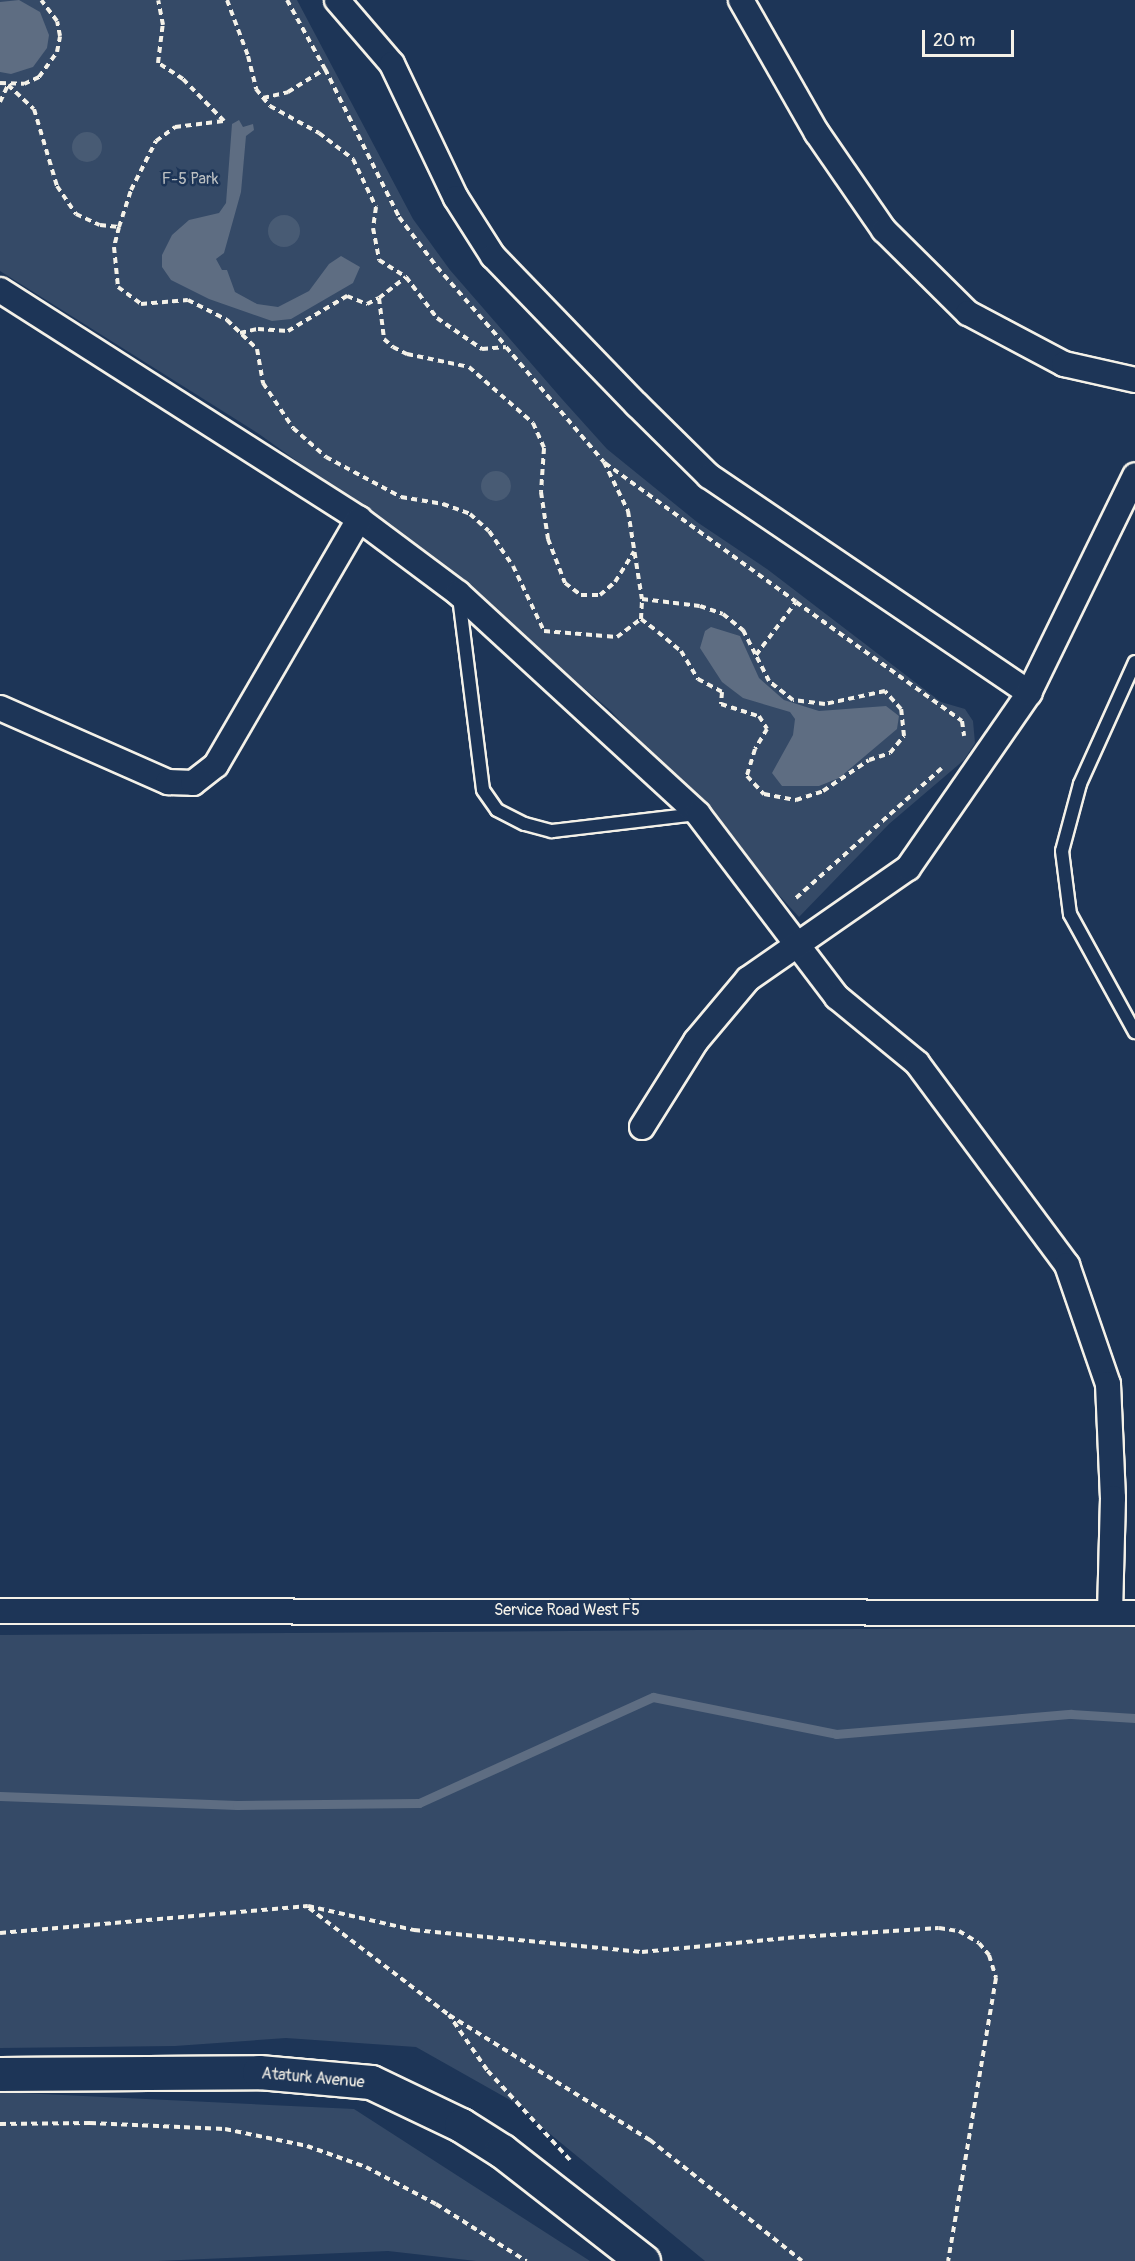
<!DOCTYPE html>
<html>
<head>
<meta charset="utf-8">
<style>
	body { margin:0 }
	#map { position:relative; width:1135px; height:2261px; overflow:hidden; background:#1d3557; font-family:Pangolin,sans-serif }
	div>[style] { position:absolute }
	.green>* { inset:0; background:#354a67 }
	.water>* { inset:0; background:#5e6d82 }
	.stream>* { height:9px; margin:-4.5px; padding:0 4.5px; transform-origin:4.5px; border-radius:4.5px; background:#5e6d82 }
	.building>* { inset:0; background:#485b74 }
	.round { border-radius:50% }
	.path>* { height:4px; margin-top:-2px; transform-origin:0; background:repeating-linear-gradient(90deg,#f4f1e8 0 6px,transparent 0 10.5px) }
	.roads { filter:drop-shadow(2px 0 #f4f1e8) drop-shadow(-2px 0 #f4f1e8) drop-shadow(0 2px #f4f1e8) drop-shadow(0 -2px #f4f1e8) }
	.lane>* { height:12px; margin:-6px; padding:0 6px; transform-origin:6px; border-radius:6px; background:#1d3557 }
	.street>* { height:24px; margin:-12px; padding:0 12px; transform-origin:12px; border-radius:12px; background:#1d3557 }
	.secondary>* { height:33px; margin:-16.5px; padding:0 16.5px; transform-origin:16.5px; border-radius:16.5px; background:#1d3557 }
	span { translate:-50% -50%; white-space:nowrap; text-align:center; line-height:1.15; -webkit-text-stroke:5px #1d3557; paint-order:stroke }
	.park-label { font-size:16px; color:#bbbfc1 }
	.street-label { font-size:16px; color:#f4f1e8 }
	.scale { position:absolute; left:922px; top:30px; width:92px; height:27px; box-sizing:border-box; border:3px solid #f4f1e8; border-top:0; padding-left:8px; font-size:18px; line-height:21px; white-space:nowrap; color:#f4f1e8; -webkit-text-stroke:4px #1d3557; paint-order:stroke }
</style>
</head>
<body>
<div id="map">
	<div class="green">
		<div style="clip-path:polygon(0 0,297px 0,413px 219px,450px 270px,562px 399px,607px 449px,697px 522px,767px 569px,941px 702px,965px 709px,973px 721px,975px 743px,964px 760px,889px 824px,799px 917px,611px 711px,420px 549px,259px 434px,0 271px)"></div>
		<div style="clip-path:polygon(1135px 1627px,1135px 2261px,705px 2261px,533px 2120px,524px 2108px,416px 2047px,286px 2038px,175px 2046px,0 2048px,0 1635px)"></div>
		<div style="clip-path:polygon(0 2092px,354px 2109px,590px 2261px,476px 2261px,388px 2251px,158px 2261px,0 2261px)"></div>
	</div>
	<div class="water">
		<div style="clip-path:polygon(19px 0,40px 12px,49px 35px,47px 48px,33px 67px,11px 74px,0 72px,0 2px)"></div>
		<div style="clip-path:polygon(239px 120px,243px 127px,253px 124px,254px 130px,246px 136px,241px 192px,224px 253px,216px 259px,222px 270px,227px 270px,235px 292px,257px 304px,278px 307px,309px 291px,329px 264px,341px 256px,360px 267px,353px 283px,291px 319px,272px 321px,209px 299px,171px 280px,162px 267px,162px 255px,172px 235px,189px 220px,219px 213px,226px 203px,232px 124px)"></div>
		<div style="clip-path:polygon(711px 627px,740px 636px,759px 678px,784px 700px,819px 711px,886px 706px,899px 716px,897px 729px,839px 778px,819px 786px,782px 786px,772px 773px,793px 735px,795px 719px,790px 712px,743px 698px,722px 682px,700px 648px,705px 631px)"></div>
	</div>
	<div class="stream">
		<div style="left:0;top:1796px;width:237px;rotate:2.2deg"></div>
		<div style="left:237px;top:1805px;width:182px;rotate:-0.6deg"></div>
		<div style="left:419px;top:1803px;width:257px;rotate:-24.4deg"></div>
		<div style="left:653px;top:1697px;width:187px;rotate:11.4deg"></div>
		<div style="left:836px;top:1734px;width:236px;rotate:-4.9deg"></div>
		<div style="left:1071px;top:1714px;width:64px;rotate:3.6deg"></div>
	</div>
	<div class="building">
		<div class="round" style="left:72px;top:132px;width:30px;height:30px"></div>
		<div class="round" style="left:268px;top:215px;width:32px;height:32px"></div>
		<div class="round" style="left:481px;top:471px;width:30px;height:30px"></div>
	</div>
	<div class="path">
		<div style="left:227px;top:0;width:60px;rotate:69.4deg"></div>
		<div style="left:248px;top:56px;width:34px;rotate:76deg"></div>
		<div style="left:256px;top:89px;width:22px;rotate:51deg"></div>
		<div style="left:270px;top:106px;width:56px;rotate:28.9deg"></div>
		<div style="left:319px;top:133px;width:43px;rotate:37.4deg"></div>
		<div style="left:353px;top:159px;width:53px;rotate:64.4deg"></div>
		<div style="left:376px;top:207px;width:21px;rotate:98deg"></div>
		<div style="left:373px;top:228px;width:33px;rotate:79deg"></div>
		<div style="left:379px;top:260px;width:32px;rotate:32deg"></div>
		<div style="left:287px;top:0;width:79px;rotate:61.2deg"></div>
		<div style="left:0;top:83px;width:24px;rotate:2deg"></div>
		<div style="left:24px;top:84px;width:17px;rotate:-25deg"></div>
		<div style="left:39px;top:77px;width:31px;rotate:-54deg"></div>
		<div style="left:57px;top:52px;width:16px;rotate:-79deg"></div>
		<div style="left:60px;top:36px;width:15px;rotate:-101deg"></div>
		<div style="left:57px;top:21px;width:26px;rotate:-127deg"></div>
		<div style="left:263px;top:98px;width:26px;rotate:-13deg"></div>
		<div style="left:288px;top:92px;width:44px;rotate:-31.9deg"></div>
		<div style="left:325px;top:69px;width:165px;rotate:63.4deg"></div>
		<div style="left:399px;top:217px;width:63px;rotate:52.8deg"></div>
		<div style="left:437px;top:267px;width:105px;rotate:48.9deg"></div>
		<div style="left:0;top:102px;width:19px;rotate:-65deg"></div>
		<div style="left:8px;top:85px;width:35px;rotate:43deg"></div>
		<div style="left:34px;top:109px;width:80px;rotate:73.4deg"></div>
		<div style="left:57px;top:186px;width:34px;rotate:56deg"></div>
		<div style="left:76px;top:214px;width:26px;rotate:25deg"></div>
		<div style="left:100px;top:225px;width:19px;rotate:6deg"></div>
		<div style="left:119px;top:227px;width:21px;rotate:104deg"></div>
		<div style="left:114px;top:247px;width:40px;rotate:84.3deg"></div>
		<div style="left:118px;top:287px;width:29px;rotate:36deg"></div>
		<div style="left:141px;top:304px;width:47px;rotate:-4.9deg"></div>
		<div style="left:188px;top:300px;width:44px;rotate:27.1deg"></div>
		<div style="left:227px;top:320px;width:42px;rotate:44deg"></div>
		<div style="left:257px;top:349px;width:35px;rotate:80deg"></div>
		<div style="left:263px;top:383px;width:54px;rotate:56.3deg"></div>
		<div style="left:293px;top:428px;width:44px;rotate:41.3deg"></div>
		<div style="left:326px;top:457px;width:85px;rotate:28.1deg"></div>
		<div style="left:401px;top:497px;width:43px;rotate:9.5deg"></div>
		<div style="left:443px;top:504px;width:29px;rotate:20deg"></div>
		<div style="left:470px;top:514px;width:25px;rotate:42deg"></div>
		<div style="left:489px;top:531px;width:42px;rotate:55.6deg"></div>
		<div style="left:513px;top:566px;width:72px;rotate:64.5deg"></div>
		<div style="left:544px;top:631px;width:73px;rotate:4.7deg"></div>
		<div style="left:617px;top:637px;width:30px;rotate:-37deg"></div>
		<div style="left:641px;top:619px;width:21px;rotate:37deg"></div>
		<div style="left:658px;top:632px;width:30px;rotate:40deg"></div>
		<div style="left:681px;top:651px;width:33px;rotate:59deg"></div>
		<div style="left:698px;top:679px;width:27px;rotate:28deg"></div>
		<div style="left:722px;top:692px;width:12px;rotate:95deg"></div>
		<div style="left:721px;top:704px;width:40px;rotate:18deg"></div>
		<div style="left:759px;top:716px;width:15px;rotate:58deg"></div>
		<div style="left:767px;top:729px;width:23px;rotate:121deg"></div>
		<div style="left:755px;top:749px;width:28px;rotate:107deg"></div>
		<div style="left:747px;top:776px;width:25px;rotate:47deg"></div>
		<div style="left:764px;top:794px;width:33px;rotate:11deg"></div>
		<div style="left:796px;top:800px;width:28px;rotate:-18deg"></div>
		<div style="left:823px;top:791px;width:55px;rotate:-34deg"></div>
		<div style="left:869px;top:760px;width:22px;rotate:-18deg"></div>
		<div style="left:890px;top:753px;width:22px;rotate:-51deg"></div>
		<div style="left:904px;top:736px;width:27px;rotate:-96deg"></div>
		<div style="left:901px;top:709px;width:24px;rotate:-132deg"></div>
		<div style="left:885px;top:691px;width:61px;rotate:167.8deg"></div>
		<div style="left:825px;top:704px;width:32px;rotate:-173deg"></div>
		<div style="left:793px;top:700px;width:31px;rotate:-142deg"></div>
		<div style="left:769px;top:681px;width:29px;rotate:-117deg"></div>
		<div style="left:756px;top:655px;width:66px;rotate:-53deg"></div>
		<div style="left:796px;top:602px;width:204px;rotate:35.6deg"></div>
		<div style="left:962px;top:721px;width:15px;rotate:82deg"></div>
		<div style="left:119px;top:227px;width:39px;rotate:-72deg"></div>
		<div style="left:131px;top:190px;width:55px;rotate:-63deg"></div>
		<div style="left:156px;top:141px;width:24px;rotate:-36deg"></div>
		<div style="left:175px;top:127px;width:49px;rotate:-7deg"></div>
		<div style="left:224px;top:121px;width:59px;rotate:-134.3deg"></div>
		<div style="left:183px;top:79px;width:30px;rotate:-147deg"></div>
		<div style="left:158px;top:63px;width:38px;rotate:-83deg"></div>
		<div style="left:163px;top:25px;width:25px;rotate:-101deg"></div>
		<div style="left:379px;top:298px;width:34px;rotate:-38deg"></div>
		<div style="left:406px;top:277px;width:51px;rotate:52.9deg"></div>
		<div style="left:437px;top:318px;width:55px;rotate:34.6deg"></div>
		<div style="left:482px;top:349px;width:24px;rotate:-5deg"></div>
		<div style="left:506px;top:347px;width:151px;rotate:49.6deg"></div>
		<div style="left:604px;top:462px;width:55px;rotate:63.9deg"></div>
		<div style="left:628px;top:511px;width:89px;rotate:81deg"></div>
		<div style="left:240px;top:333px;width:18px;rotate:-13deg"></div>
		<div style="left:258px;top:329px;width:30px;rotate:4deg"></div>
		<div style="left:288px;top:331px;width:69px;rotate:-30.7deg"></div>
		<div style="left:347px;top:296px;width:22px;rotate:22deg"></div>
		<div style="left:367px;top:304px;width:13px;rotate:-27deg"></div>
		<div style="left:379px;top:298px;width:41px;rotate:83deg"></div>
		<div style="left:384px;top:339px;width:12px;rotate:42deg"></div>
		<div style="left:393px;top:347px;width:16px;rotate:27deg"></div>
		<div style="left:407px;top:354px;width:63px;rotate:11.8deg"></div>
		<div style="left:469px;top:367px;width:85px;rotate:41.2deg"></div>
		<div style="left:533px;top:423px;width:27px;rotate:66deg"></div>
		<div style="left:544px;top:448px;width:44px;rotate:93.9deg"></div>
		<div style="left:541px;top:492px;width:48px;rotate:81.5deg"></div>
		<div style="left:548px;top:539px;width:47px;rotate:68.9deg"></div>
		<div style="left:565px;top:583px;width:20px;rotate:37deg"></div>
		<div style="left:581px;top:595px;width:19px"></div>
		<div style="left:600px;top:595px;width:20px;rotate:-41deg"></div>
		<div style="left:615px;top:582px;width:36px;rotate:-58deg"></div>
		<div style="left:605px;top:463px;width:236px;rotate:36deg"></div>
		<div style="left:641px;top:619px;width:20px;rotate:-87deg"></div>
		<div style="left:642px;top:599px;width:58px;rotate:6.9deg"></div>
		<div style="left:700px;top:606px;width:24px;rotate:19deg"></div>
		<div style="left:723px;top:614px;width:26px;rotate:39deg"></div>
		<div style="left:743px;top:630px;width:28px;rotate:63deg"></div>
		<div style="left:796px;top:898px;width:195px;rotate:-41.7deg"></div>
		<div style="left:309px;top:1908px;width:176px;rotate:37.4deg"></div>
		<div style="left:0;top:1933px;width:309px;rotate:-5deg"></div>
		<div style="left:308px;top:1906px;width:109px;rotate:12.8deg"></div>
		<div style="left:414px;top:1930px;width:229px;rotate:5.5deg"></div>
		<div style="left:642px;top:1952px;width:158px;rotate:-5.5deg"></div>
		<div style="left:799px;top:1937px;width:140px;rotate:-3.7deg"></div>
		<div style="left:939px;top:1928px;width:20px;rotate:9deg"></div>
		<div style="left:959px;top:1931px;width:23px;rotate:31deg"></div>
		<div style="left:979px;top:1943px;width:16px;rotate:50deg"></div>
		<div style="left:989px;top:1955px;width:24px;rotate:73deg"></div>
		<div style="left:996px;top:1978px;width:287px;rotate:99.6deg"></div>
		<div style="left:0;top:2124px;width:90px;rotate:-0.6deg"></div>
		<div style="left:90px;top:2123px;width:135px;rotate:2.5deg"></div>
		<div style="left:225px;top:2129px;width:84px;rotate:11.7deg"></div>
		<div style="left:307px;top:2146px;width:63px;rotate:19.6deg"></div>
		<div style="left:366px;top:2167px;width:79px;rotate:27.9deg"></div>
		<div style="left:436px;top:2204px;width:107px;rotate:32.3deg"></div>
		<div style="left:570px;top:2160px;width:122px;rotate:-132.7deg"></div>
		<div style="left:487px;top:2070px;width:67px;rotate:-124.6deg"></div>
		<div style="left:449px;top:2015px;width:237px;rotate:31.9deg"></div>
		<div style="left:650px;top:2140px;width:194px;rotate:38.5deg"></div>
	</div>
	<div class="roads">
		<div class="lane">
			<div style="left:459px;top:597px;width:194px;rotate:82.9deg"></div>
			<div style="left:483px;top:790px;width:24px;rotate:55deg"></div>
			<div style="left:497px;top:810px;width:31px;rotate:27deg"></div>
			<div style="left:525px;top:824px;width:28px;rotate:15deg"></div>
			<div style="left:552px;top:831px;width:146px;rotate:-6.7deg"></div>
			<div style="left:1135px;top:662px;width:134px;rotate:114.3deg"></div>
			<div style="left:1080px;top:784px;width:69px;rotate:105deg"></div>
			<div style="left:1062px;top:851px;width:64px;rotate:82.8deg"></div>
			<div style="left:1070px;top:914px;width:135px;rotate:61.2deg"></div>
		</div>
		<div class="street">
			<div style="left:337px;top:0;width:84px;rotate:49.3deg"></div>
			<div style="left:392px;top:64px;width:148px;rotate:64.5deg"></div>
			<div style="left:456px;top:198px;width:69px;rotate:57.5deg"></div>
			<div style="left:493px;top:256px;width:207px;rotate:46deg"></div>
			<div style="left:637px;top:405px;width:101px;rotate:44.6deg"></div>
			<div style="left:709px;top:476px;width:387px;rotate:34.1deg"></div>
			<div style="left:741px;top:0;width:153px;rotate:60.3deg"></div>
			<div style="left:817px;top:133px;width:118px;rotate:55.4deg"></div>
			<div style="left:884px;top:230px;width:118px;rotate:44.7deg"></div>
			<div style="left:968px;top:313px;width:109px;rotate:28deg"></div>
			<div style="left:1064px;top:364px;width:73px;rotate:12.7deg"></div>
			<div style="left:0;top:290px;width:426px;rotate:32.5deg"></div>
			<div style="left:359px;top:519px;width:124px;rotate:36.8deg"></div>
			<div style="left:458px;top:593px;width:326px;rotate:42.6deg"></div>
			<div style="left:698px;top:814px;width:230px;rotate:52.8deg"></div>
			<div style="left:837px;top:997px;width:104px;rotate:39.5deg"></div>
			<div style="left:917px;top:1063px;width:252px;rotate:53.4deg"></div>
			<div style="left:1067px;top:1265px;width:126px;rotate:71deg"></div>
			<div style="left:1108px;top:1384px;width:114px;rotate:87.5deg"></div>
			<div style="left:1113px;top:1498px;width:115px;rotate:91.5deg"></div>
			<div style="left:0;top:708px;width:184px;rotate:23.8deg"></div>
			<div style="left:168px;top:782px;width:25px;rotate:2deg"></div>
			<div style="left:193px;top:783px;width:29px;rotate:-38deg"></div>
			<div style="left:216px;top:765px;width:285px;rotate:-59.8deg"></div>
			<div style="left:642px;top:1127px;width:102px;rotate:-57.9deg"></div>
			<div style="left:696px;top:1041px;width:81px;rotate:-50deg"></div>
			<div style="left:748px;top:979px;width:195px;rotate:-34.8deg"></div>
			<div style="left:908px;top:868px;width:213px;rotate:-55.3deg"></div>
			<div style="left:1029px;top:693px;width:242px;rotate:-64deg"></div>
			<div style="left:0;top:1611px;width:1135px;rotate:0.1deg"></div>
		</div>
		<div class="secondary">
			<div style="left:0;top:2074px;width:259px;rotate:-0.4deg"></div>
			<div style="left:259px;top:2072px;width:112px;rotate:5.1deg"></div>
			<div style="left:371px;top:2082px;width:100px;rotate:25.5deg"></div>
			<div style="left:461px;top:2125px;width:49px;rotate:32.4deg"></div>
			<div style="left:502px;top:2151px;width:179px;rotate:38deg"></div>
		</div>
	</div>
	<div class="park-label">
		<span style="left:190px;top:179px">F-5 Park</span>
	</div>
	<div class="street-label">
		<span style="left:567px;top:1610px">Service Road West F5</span>
		<span style="left:313px;top:2078px;rotate:5deg">Ataturk Avenue</span>
	</div>
	<div class="scale">20 m</div>
</div>
</body>
</html>
